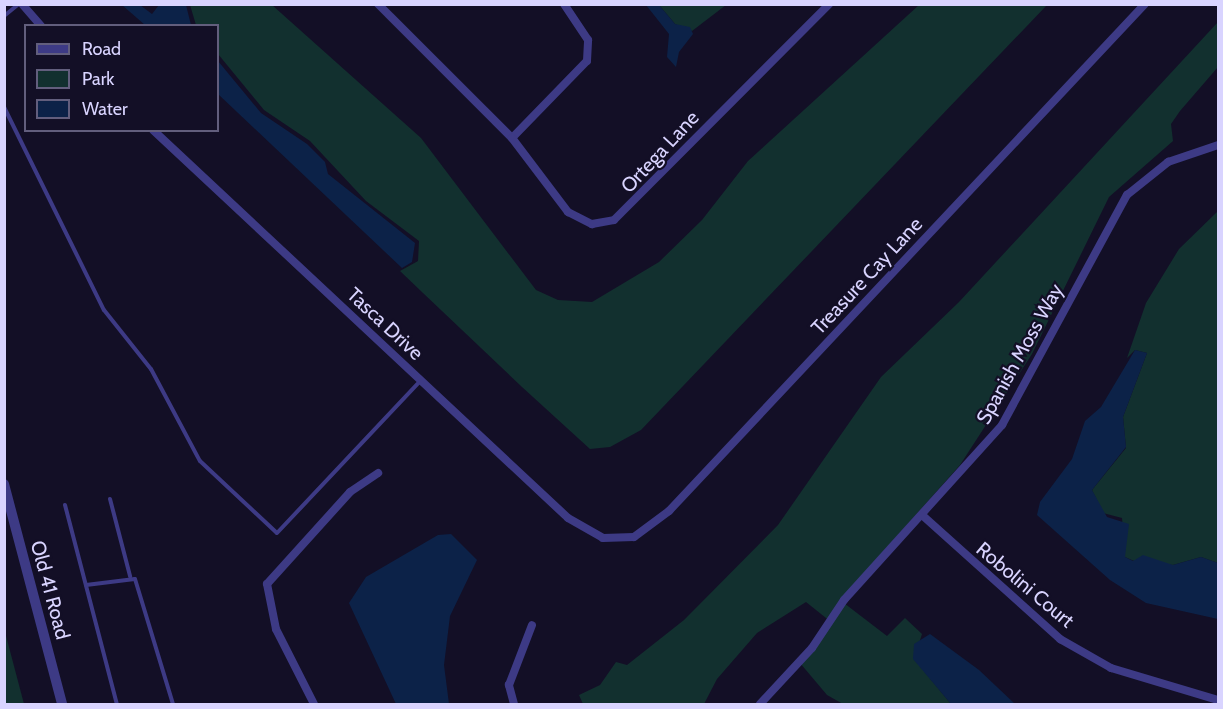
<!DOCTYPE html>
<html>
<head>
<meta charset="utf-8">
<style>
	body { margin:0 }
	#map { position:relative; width:1223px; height:709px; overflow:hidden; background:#130f26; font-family:Cabin,sans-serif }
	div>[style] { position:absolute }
	.green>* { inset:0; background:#12302f }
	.water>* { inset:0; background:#0c2248 }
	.service>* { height:4px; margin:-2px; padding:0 2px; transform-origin:2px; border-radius:2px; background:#3d3a85 }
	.minor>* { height:8px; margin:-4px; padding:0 4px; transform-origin:4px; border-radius:4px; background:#3d3a85 }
	.tertiary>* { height:10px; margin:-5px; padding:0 5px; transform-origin:5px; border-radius:5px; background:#3d3a85 }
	span { translate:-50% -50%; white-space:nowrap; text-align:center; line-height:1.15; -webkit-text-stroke:4.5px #130f26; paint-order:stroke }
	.street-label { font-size:20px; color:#d9d4ff }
	.frame { position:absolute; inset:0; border:6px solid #d9d4ff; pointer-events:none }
	.legend { position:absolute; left:24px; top:24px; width:195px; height:108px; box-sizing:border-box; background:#130f26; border:2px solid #625e7d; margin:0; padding:8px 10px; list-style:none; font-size:18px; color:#d9d4ff }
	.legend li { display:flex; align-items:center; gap:12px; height:30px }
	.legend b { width:30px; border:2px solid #625e7d }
</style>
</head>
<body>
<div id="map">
	<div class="green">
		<div style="clip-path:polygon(190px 5px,272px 5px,421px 138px,536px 290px,558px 300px,592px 302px,659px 262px,702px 220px,748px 161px,919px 5px,1047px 5px,641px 430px,610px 447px,590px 449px,522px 387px,423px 293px,400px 271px,418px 261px,419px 241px,366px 201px,310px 141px,264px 110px,218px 54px,218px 26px,196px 25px)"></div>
		<div style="clip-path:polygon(659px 5px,726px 5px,692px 31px,675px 24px)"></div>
		<div style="clip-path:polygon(1218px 22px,1218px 67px,1180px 111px,1171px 124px,1173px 141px,1109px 197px,1032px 354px,960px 465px,840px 600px,887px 636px,905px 618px,922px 634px,914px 659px,951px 704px,843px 704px,827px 695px,800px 663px,831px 622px,806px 602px,757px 633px,717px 679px,704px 704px,583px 704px,579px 695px,600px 685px,616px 662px,627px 665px,684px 620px,778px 525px,881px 377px,959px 302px)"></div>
		<div style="clip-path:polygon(1218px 211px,1218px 563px,1201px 557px,1173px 565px,1134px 561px,1125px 557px,1122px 518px,1103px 513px,1092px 490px,1126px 448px,1123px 417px,1147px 353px,1135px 350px,1127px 358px,1146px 303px,1179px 249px)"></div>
		<div style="clip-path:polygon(5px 632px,24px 704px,5px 704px)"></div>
	</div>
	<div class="water">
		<div style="clip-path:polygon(122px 5px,140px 5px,152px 14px,159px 5px,186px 5px,191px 25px,145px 25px)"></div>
		<div style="clip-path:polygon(646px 5px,659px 5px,675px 24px,690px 27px,693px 34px,679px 52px,676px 67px,667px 57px,669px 34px)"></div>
		<div style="clip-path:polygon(218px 61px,261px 113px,307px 144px,325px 162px,328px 174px,415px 243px,412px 262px,402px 268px,218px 94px)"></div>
		<div style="clip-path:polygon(1135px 350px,1147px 353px,1123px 417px,1126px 447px,1092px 490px,1107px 517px,1129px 524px,1125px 557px,1133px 561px,1143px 555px,1173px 565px,1201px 557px,1218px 563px,1218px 619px,1146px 603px,1110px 580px,1037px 515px,1040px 502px,1072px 459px,1085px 421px,1101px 407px)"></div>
		<div style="clip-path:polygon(451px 534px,477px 560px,450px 616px,444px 665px,449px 704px,396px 704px,349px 603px,366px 577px,438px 535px)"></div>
		<div style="clip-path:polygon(930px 634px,979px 670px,1015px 704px,951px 704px,913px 659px,914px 644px)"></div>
	</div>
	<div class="service">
		<div style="left:4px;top:16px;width:19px;rotate:-39deg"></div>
		<div style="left:4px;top:107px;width:226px;rotate:63.8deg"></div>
		<div style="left:104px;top:310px;width:75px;rotate:51.5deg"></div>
		<div style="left:151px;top:369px;width:104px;rotate:62deg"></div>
		<div style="left:200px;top:461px;width:105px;rotate:43.1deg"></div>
		<div style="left:277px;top:533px;width:209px;rotate:-46.7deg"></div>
		<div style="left:110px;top:499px;width:80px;rotate:75.4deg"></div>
		<div style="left:65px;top:505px;width:206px;rotate:75.4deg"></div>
		<div style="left:86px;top:585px;width:49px;rotate:-7deg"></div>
		<div style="left:135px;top:579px;width:131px;rotate:73.1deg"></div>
	</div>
	<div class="minor">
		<div style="left:22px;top:4px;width:29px;rotate:49deg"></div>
		<div style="left:378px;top:4px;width:190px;rotate:45deg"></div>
		<div style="left:512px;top:138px;width:107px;rotate:-45.8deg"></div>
		<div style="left:587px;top:61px;width:21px;rotate:-87deg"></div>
		<div style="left:588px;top:40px;width:43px;rotate:-123.7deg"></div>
		<div style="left:153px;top:130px;width:568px;rotate:43.07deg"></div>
		<div style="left:568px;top:518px;width:40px;rotate:29.7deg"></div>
		<div style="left:603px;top:538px;width:31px;rotate:-2deg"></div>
		<div style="left:634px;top:537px;width:44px;rotate:-36.6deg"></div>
		<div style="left:669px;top:511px;width:695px;rotate:-46.81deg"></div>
		<div style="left:512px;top:138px;width:93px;rotate:52.9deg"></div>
		<div style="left:568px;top:212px;width:27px;rotate:27deg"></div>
		<div style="left:592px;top:224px;width:22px;rotate:-10deg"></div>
		<div style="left:614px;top:220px;width:305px;rotate:-45.1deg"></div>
		<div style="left:922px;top:515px;width:186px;rotate:41.9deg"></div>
		<div style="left:1060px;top:639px;width:59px;rotate:29.6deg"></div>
		<div style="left:1111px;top:668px;width:112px;rotate:16.7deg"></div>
		<div style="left:314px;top:704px;width:84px;rotate:-116.9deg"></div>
		<div style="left:276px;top:629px;width:46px;rotate:-101.3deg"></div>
		<div style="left:267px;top:584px;width:124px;rotate:-47.9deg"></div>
		<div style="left:350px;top:492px;width:34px;rotate:-34deg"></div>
		<div style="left:514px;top:704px;width:20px;rotate:-105deg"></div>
		<div style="left:509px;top:685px;width:64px;rotate:-69deg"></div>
		<div style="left:760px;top:704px;width:76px;rotate:-47.1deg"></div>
		<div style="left:812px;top:648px;width:58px;rotate:-56.3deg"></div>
		<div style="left:844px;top:600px;width:236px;rotate:-47.9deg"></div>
		<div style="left:1002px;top:425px;width:262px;rotate:-61.5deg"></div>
		<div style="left:1127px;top:195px;width:53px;rotate:-38.8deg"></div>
		<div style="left:1168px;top:162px;width:53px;rotate:-18.8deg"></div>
	</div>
	<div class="tertiary">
		<div style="left:4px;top:484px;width:228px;rotate:75.2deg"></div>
	</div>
	<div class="street-label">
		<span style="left:660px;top:152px;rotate:-47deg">Ortega Lane</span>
		<span style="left:867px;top:276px;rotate:-47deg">Treasure Cay Lane</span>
		<span style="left:385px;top:324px;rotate:43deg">Tasca Drive</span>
		<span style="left:1020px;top:354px;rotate:-61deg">Spanish Moss Way</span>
		<span style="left:1025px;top:585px;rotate:40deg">Robolini Court</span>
		<span style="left:50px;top:590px;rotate:75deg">Old 41 Road</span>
	</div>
	<div class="frame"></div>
	<ul class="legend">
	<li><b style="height:8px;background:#3d3a85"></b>Road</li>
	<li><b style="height:16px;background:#12302f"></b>Park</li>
	<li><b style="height:16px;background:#0c2248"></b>Water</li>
	</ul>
</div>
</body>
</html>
